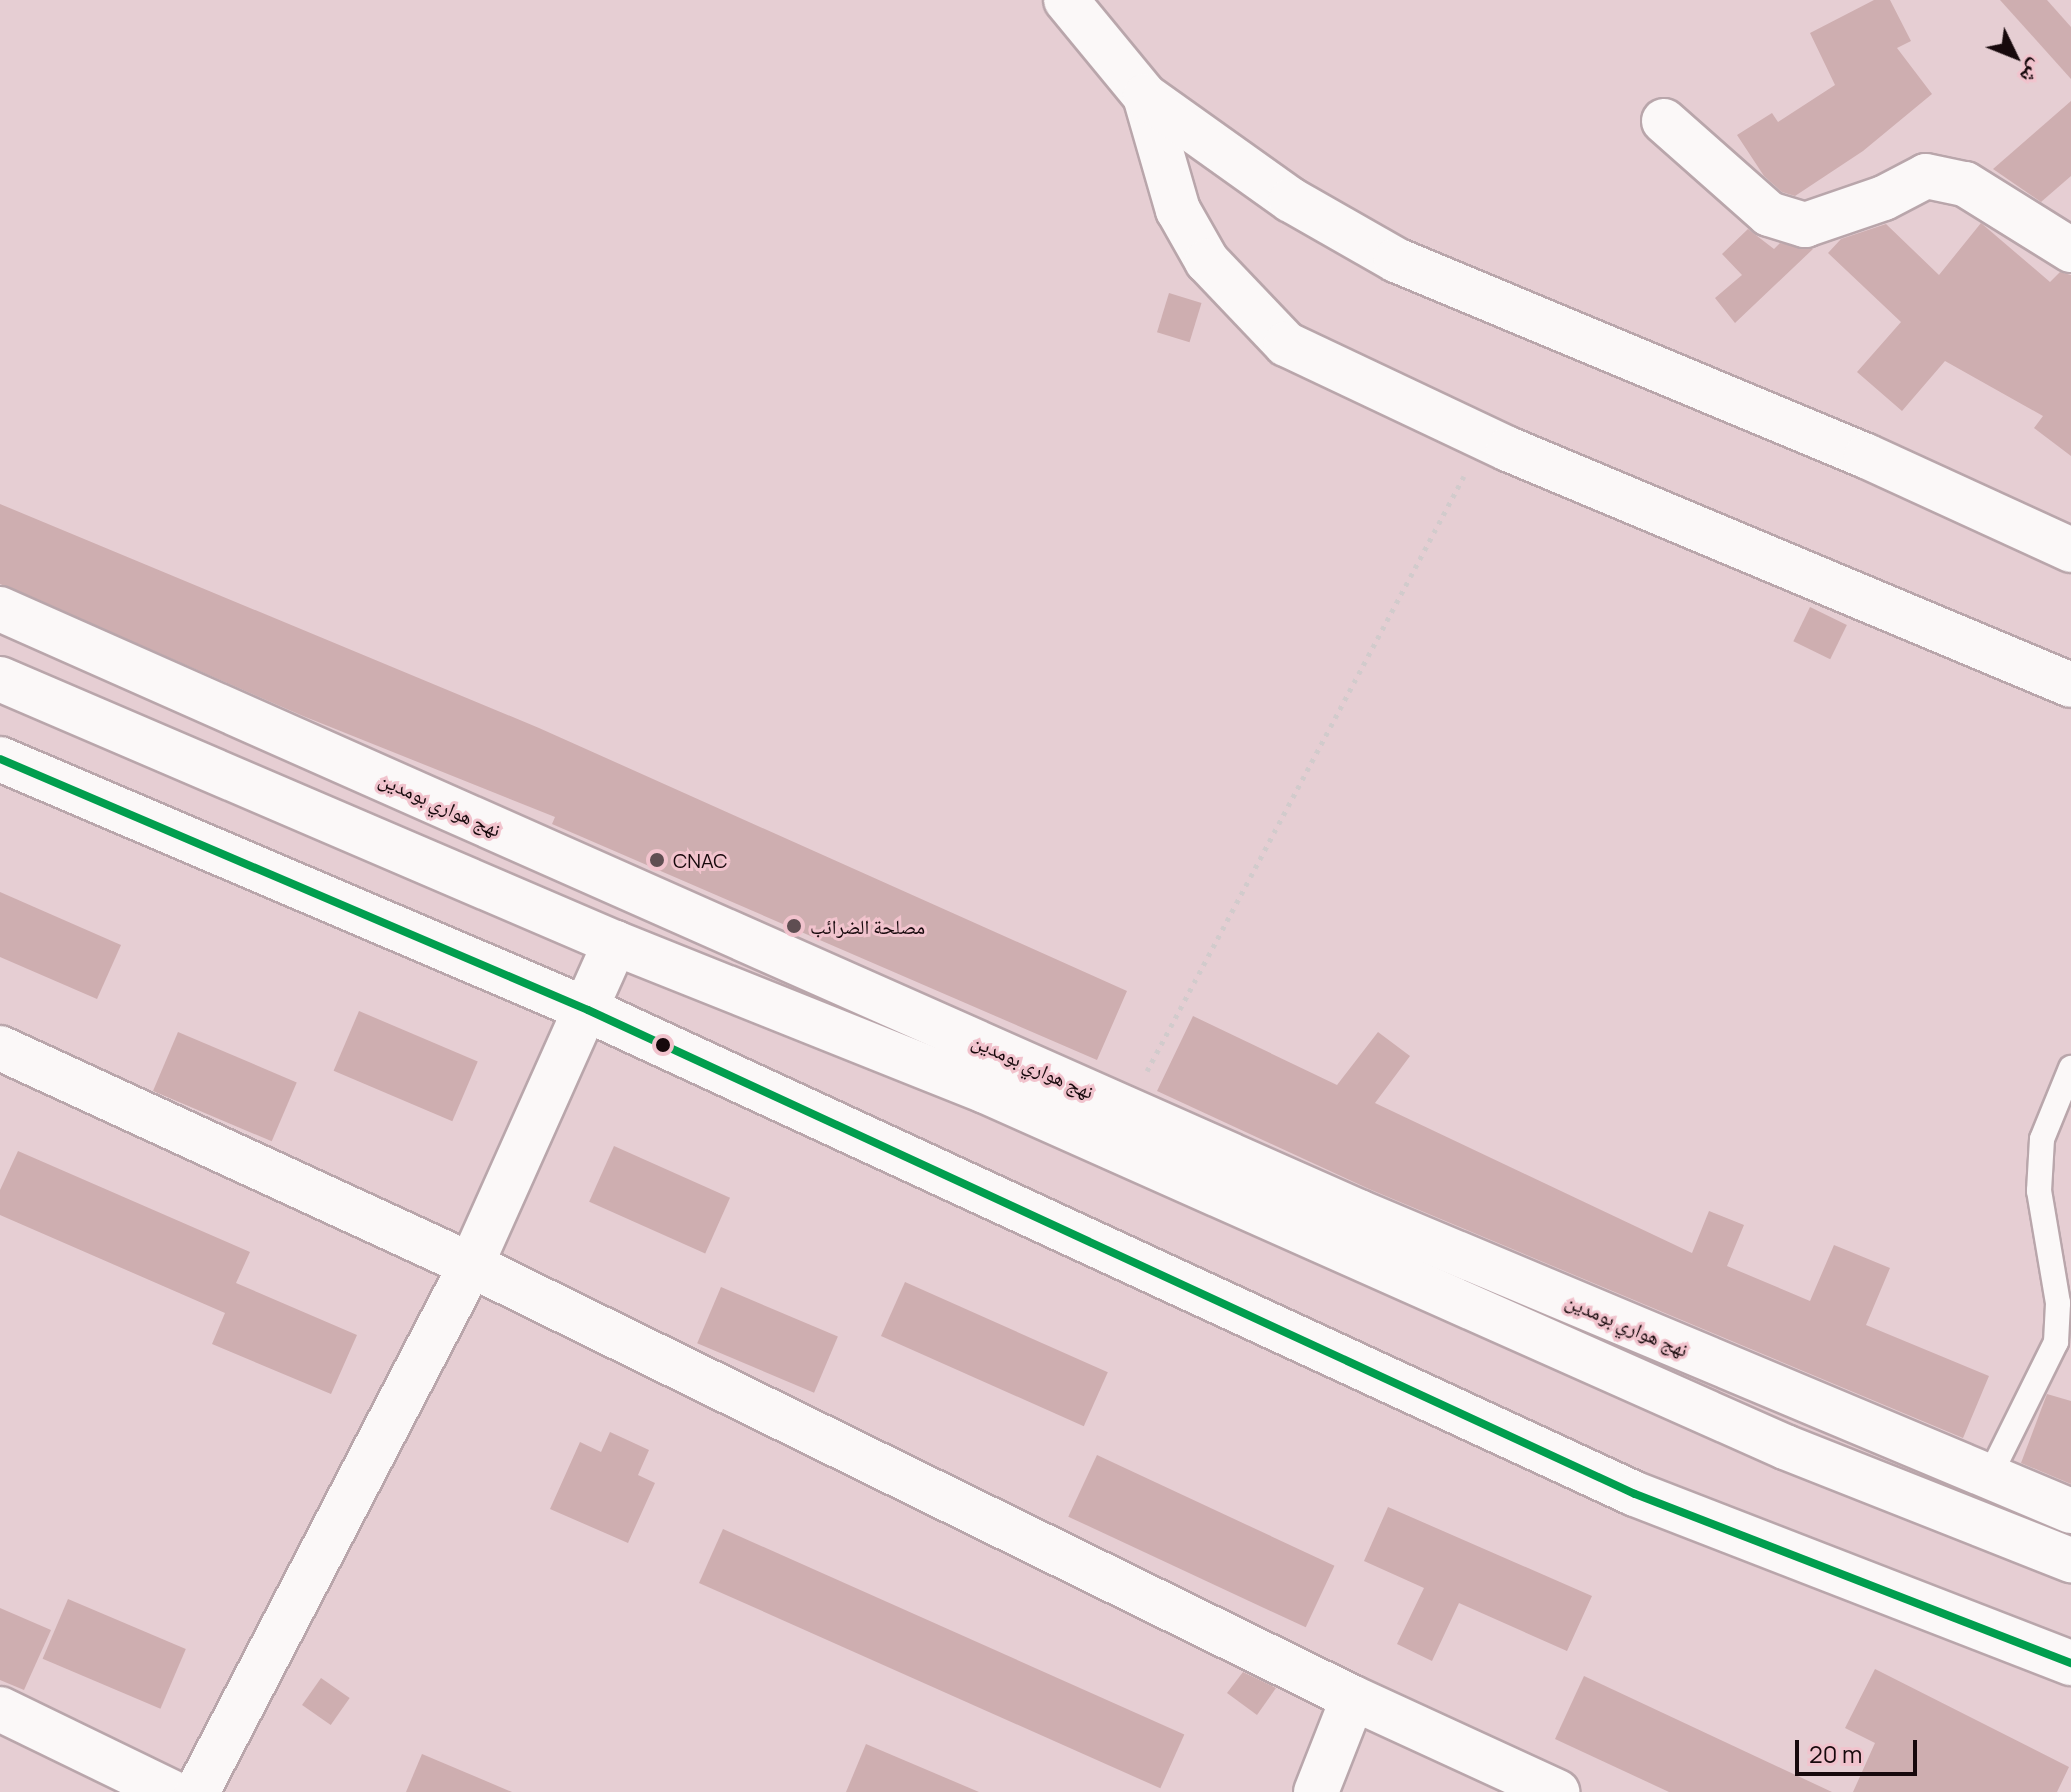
<!DOCTYPE html>
<html>
<head>
<meta charset="utf-8">
<style>
	body { margin:0 }
	#map { position:relative; width:2071px; height:1792px; overflow:hidden; background:#e6ced3; font-family:Manrope,"Noto Naskh Arabic",sans-serif }
	div>[style] { position:absolute }
	.building>* { inset:0; background:#ceaeb0; transform-origin:0 0 }
	.path>* { height:5px; margin-top:-2.5px; transform-origin:0; background:repeating-linear-gradient(90deg,#d2cbcc 0 4px,transparent 0 10px) }
	.roads { filter:drop-shadow(2px 0 #b9a6ab) drop-shadow(-2px 0 #b9a6ab) drop-shadow(0 2px #b9a6ab) drop-shadow(0 -2px #b9a6ab) }
	.service>* { height:24px; margin:-12px; padding:0 12px; transform-origin:12px; border-radius:12px; background:#fbf8f8 }
	.minor>* { height:44px; margin:-22px; padding:0 22px; transform-origin:22px; border-radius:22px; background:#fbf8f8 }
	.tertiary>* { height:44px; margin:-22px; padding:0 22px; transform-origin:22px; border-radius:22px; background:#fbf8f8 }
	.primary>* { height:44px; margin:-22px; padding:0 22px; transform-origin:22px; border-radius:22px; background:#fbf8f8 }
	.bus-1>* { height:8px; margin:-4px; padding:0 4px; transform-origin:4px; border-radius:4px; background:#019e4e }
	.dots>* { width:22px; height:22px; translate:-50% -50%; box-sizing:border-box; border:4px solid #f1c3cd; border-radius:50% }
	span { translate:-50% -50%; white-space:nowrap; text-align:center; line-height:1.15; -webkit-text-stroke:6px #f1c3cd; paint-order:stroke }
	.street-label { font-size:20px; color:#17090c }
	.poi-label { font-size:20px; color:#17090c }
	.left { translate:0 -50%; text-align:left }
	.north { position:absolute; left:1975px; top:16px; width:80px; height:80px; -webkit-text-stroke:6px #f1c3cd; paint-order:stroke; rotate:133deg; font-size:22px; font-weight:700; line-height:32px; text-align:center; color:#17090c }
	.north::after { content:''; display:block; margin:auto; width:28px; height:36px; background:#17090c; clip-path:polygon(50% 0,100% 100%,50% 72%,0 100%) }
	.scale { position:absolute; left:1795px; top:1740px; width:122px; height:36px; box-sizing:border-box; border:4px solid #17090c; border-top:0; padding-left:10px; font-size:24px; line-height:28px; white-space:nowrap; color:#17090c; -webkit-text-stroke:6px #f1c3cd; paint-order:stroke }
</style>
</head>
<body>
<div id="map">
	<div class="building">
		<div style="clip-path:polygon(1874px 0,1890px 0,1911px 41px,1897px 48px,1932px 94px,1863px 151px,1795px 196px,1782px 192px,1764px 176px,1737px 135px,1772px 113px,1778px 122px,1835px 85px,1810px 33px)"></div>
		<div style="clip-path:polygon(2000px 0,2047px 0,2071px 27px,2071px 79px)"></div>
		<div style="clip-path:polygon(2071px 101px,2071px 176px,2041px 202px,1993px 169px)"></div>
		<div style="clip-path:polygon(1981px 223px,2050px 282px,2060px 272px,2071px 275px,2071px 456px,2034px 428px,2043px 416px,1945px 361px,1902px 411px,1857px 372px,1901px 322px,1828px 253px,1841px 239px,1886px 224px,1939px 275px)"></div>
		<div style="clip-path:polygon(1748px 229px,1774px 249px,1780px 243px,1813px 249px,1735px 323px,1715px 298px,1742px 275px,1722px 254px)"></div>
		<div style="left:1169px;top:293px;width:34px;height:41px;rotate:17deg"></div>
		<div style="clip-path:polygon(0 504px,539px 728px,1127px 991px,1097px 1060px,552px 824px,555px 817px,303px 716px,0 584px)"></div>
		<div style="left:1810px;top:607px;width:41px;height:38px;rotate:26deg"></div>
		<div style="clip-path:polygon(0 892px,121px 945px,97px 999px,0 957px)"></div>
		<div style="left:359px;top:1011px;width:129px;height:65px;rotate:23deg"></div>
		<div style="clip-path:polygon(1193px 1016px,1337px 1085px,1378px 1032px,1410px 1056px,1375px 1103px,1692px 1253px,1709px 1211px,1744px 1225px,1727px 1266px,1810px 1301px,1834px 1245px,1890px 1268px,1866px 1325px,1989px 1376px,1963px 1438px,1369px 1189px,1157px 1091px)"></div>
		<div style="left:178px;top:1032px;width:129px;height:64px;rotate:23deg"></div>
		<div style="left:614px;top:1146px;width:127px;height:61px;rotate:24deg"></div>
		<div style="clip-path:polygon(18px 1151px,250px 1252px,236px 1283px,357px 1335px,331px 1394px,212px 1344px,225px 1313px,0 1215px,0 1190px)"></div>
		<div style="left:905px;top:1282px;width:222px;height:59px;rotate:24deg"></div>
		<div style="left:721px;top:1287px;width:127px;height:61px;rotate:23deg"></div>
		<div style="clip-path:polygon(2047px 1394px,2071px 1401px,2071px 1484px,2021px 1463px)"></div>
		<div style="clip-path:polygon(610px 1432px,649px 1450px,638px 1475px,655px 1483px,628px 1543px,550px 1509px,580px 1442px,601px 1452px)"></div>
		<div style="left:1097px;top:1455px;width:262px;height:68px;rotate:25deg"></div>
		<div style="clip-path:polygon(1388px 1507px,1592px 1596px,1567px 1651px,1459px 1603px,1432px 1661px,1397px 1644px,1424px 1588px,1364px 1561px)"></div>
		<div style="left:723px;top:1529px;width:505px;height:59px;rotate:24deg"></div>
		<div style="left:68px;top:1599px;width:128px;height:65px;rotate:23deg"></div>
		<div style="clip-path:polygon(0 1608px,51px 1630px,24px 1690px,0 1680px)"></div>
		<div style="clip-path:polygon(1875px 1669px,2069px 1767px,2057px 1792px,1853px 1792px,1875px 1743px,1845px 1728px)"></div>
		<div style="clip-path:polygon(1243px 1672px,1276px 1688px,1257px 1715px,1227px 1693px)"></div>
		<div style="clip-path:polygon(1584px 1676px,1832px 1792px,1669px 1792px,1555px 1739px)"></div>
		<div style="left:321px;top:1678px;width:35px;height:33px;rotate:35deg"></div>
		<div style="clip-path:polygon(866px 1744px,979px 1792px,846px 1792px)"></div>
		<div style="clip-path:polygon(422px 1754px,512px 1792px,406px 1792px)"></div>
	</div>
	<div class="path">
		<div style="left:1147px;top:1071px;width:674px;rotate:-61.95deg"></div>
	</div>
	<div class="roads">
		<div class="service">
			<div style="left:1989px;top:1477px;width:151px;rotate:-63.6deg"></div>
			<div style="left:2056px;top:1342px;width:39px;rotate:-87deg"></div>
			<div style="left:2058px;top:1303px;width:114px;rotate:-99.6deg"></div>
			<div style="left:2039px;top:1191px;width:52px;rotate:-86.7deg"></div>
			<div style="left:2042px;top:1139px;width:77px;rotate:-67.8deg"></div>
		</div>
		<div class="minor">
			<div style="left:1145px;top:96px;width:119px;rotate:73.9deg"></div>
			<div style="left:1178px;top:210px;width:59px;rotate:60.4deg"></div>
			<div style="left:1207px;top:261px;width:115px;rotate:46.4deg"></div>
			<div style="left:1286px;top:344px;width:246px;rotate:25.3deg"></div>
			<div style="left:1508px;top:449px;width:610px;rotate:22.74deg"></div>
			<div style="left:1664px;top:121px;width:140px;rotate:41.5deg"></div>
			<div style="left:1769px;top:214px;width:38px;rotate:17deg"></div>
			<div style="left:1805px;top:225px;width:83px;rotate:-18.9deg"></div>
			<div style="left:1884px;top:198px;width:47px;rotate:-27.6deg"></div>
			<div style="left:1926px;top:176px;width:40px;rotate:12deg"></div>
			<div style="left:1965px;top:184px;width:125px;rotate:31.9deg"></div>
			<div style="left:0;top:759px;width:639px;rotate:23.12deg"></div>
			<div style="left:588px;top:1010px;width:1153px;rotate:24.81deg"></div>
			<div style="left:1635px;top:1494px;width:468px;rotate:21.2deg"></div>
			<div style="left:0;top:1048px;width:519px;rotate:24.74deg"></div>
			<div style="left:471px;top:1265px;width:983px;rotate:26.15deg"></div>
			<div style="left:1353px;top:1698px;width:225px;rotate:24.7deg"></div>
			<div style="left:0;top:1709px;width:190px;rotate:25.9deg"></div>
			<div style="left:197px;top:1792px;width:594px;rotate:-62.53deg"></div>
			<div style="left:471px;top:1265px;width:353px;rotate:-65.9deg"></div>
			<div style="left:1316px;top:1792px;width:101px;rotate:-68.5deg"></div>
		</div>
		<div class="tertiary">
			<div style="left:1066px;top:0;width:124px;rotate:50.5deg"></div>
			<div style="left:1145px;top:96px;width:179px;rotate:35.5deg"></div>
			<div style="left:1291px;top:200px;width:121px;rotate:29.7deg"></div>
			<div style="left:1396px;top:260px;width:509px;rotate:22.64deg"></div>
			<div style="left:1866px;top:456px;width:226px;rotate:24.6deg"></div>
		</div>
		<div class="primary">
			<div style="left:0;top:609px;width:1487px;rotate:23.93deg"></div>
			<div style="left:1359px;top:1212px;width:772px;rotate:22.78deg"></div>
			<div style="left:0;top:679px;width:669px;rotate:23.23deg"></div>
			<div style="left:615px;top:943px;width:399px;rotate:21.8deg"></div>
			<div style="left:985px;top:1091px;width:876px;rotate:23.99deg"></div>
			<div style="left:1785px;top:1447px;width:308px;rotate:21.6deg"></div>
		</div>
	</div>
	<div class="bus-1">
		<div style="left:0;top:759px;width:639px;rotate:23.12deg"></div>
		<div style="left:588px;top:1010px;width:1153px;rotate:24.81deg"></div>
		<div style="left:1635px;top:1494px;width:468px;rotate:21.2deg"></div>
	</div>
	<div class="dots">
		<div style="left:657px;top:860px;background:#5f4e52"></div>
		<div style="left:794px;top:926px;background:#5f4e52"></div>
		<div style="left:663px;top:1045px;background:#17090c"></div>
	</div>
	<div class="street-label">
		<span style="left:440px;top:804px;rotate:24deg">نهج هواري بومدين</span>
		<span style="left:1033px;top:1066px;rotate:24deg">نهج هواري بومدين</span>
		<span style="left:1627px;top:1325px;rotate:23deg">نهج هواري بومدين</span>
	</div>
	<div class="poi-label">
		<span class="left" style="left:673px;top:860px">CNAC</span>
		<span class="left" style="left:810px;top:926px">مصلحة الضرائب</span>
	</div>
	<div class="north">ش</div>
	<div class="scale">20 m</div>
</div>
</body>
</html>
